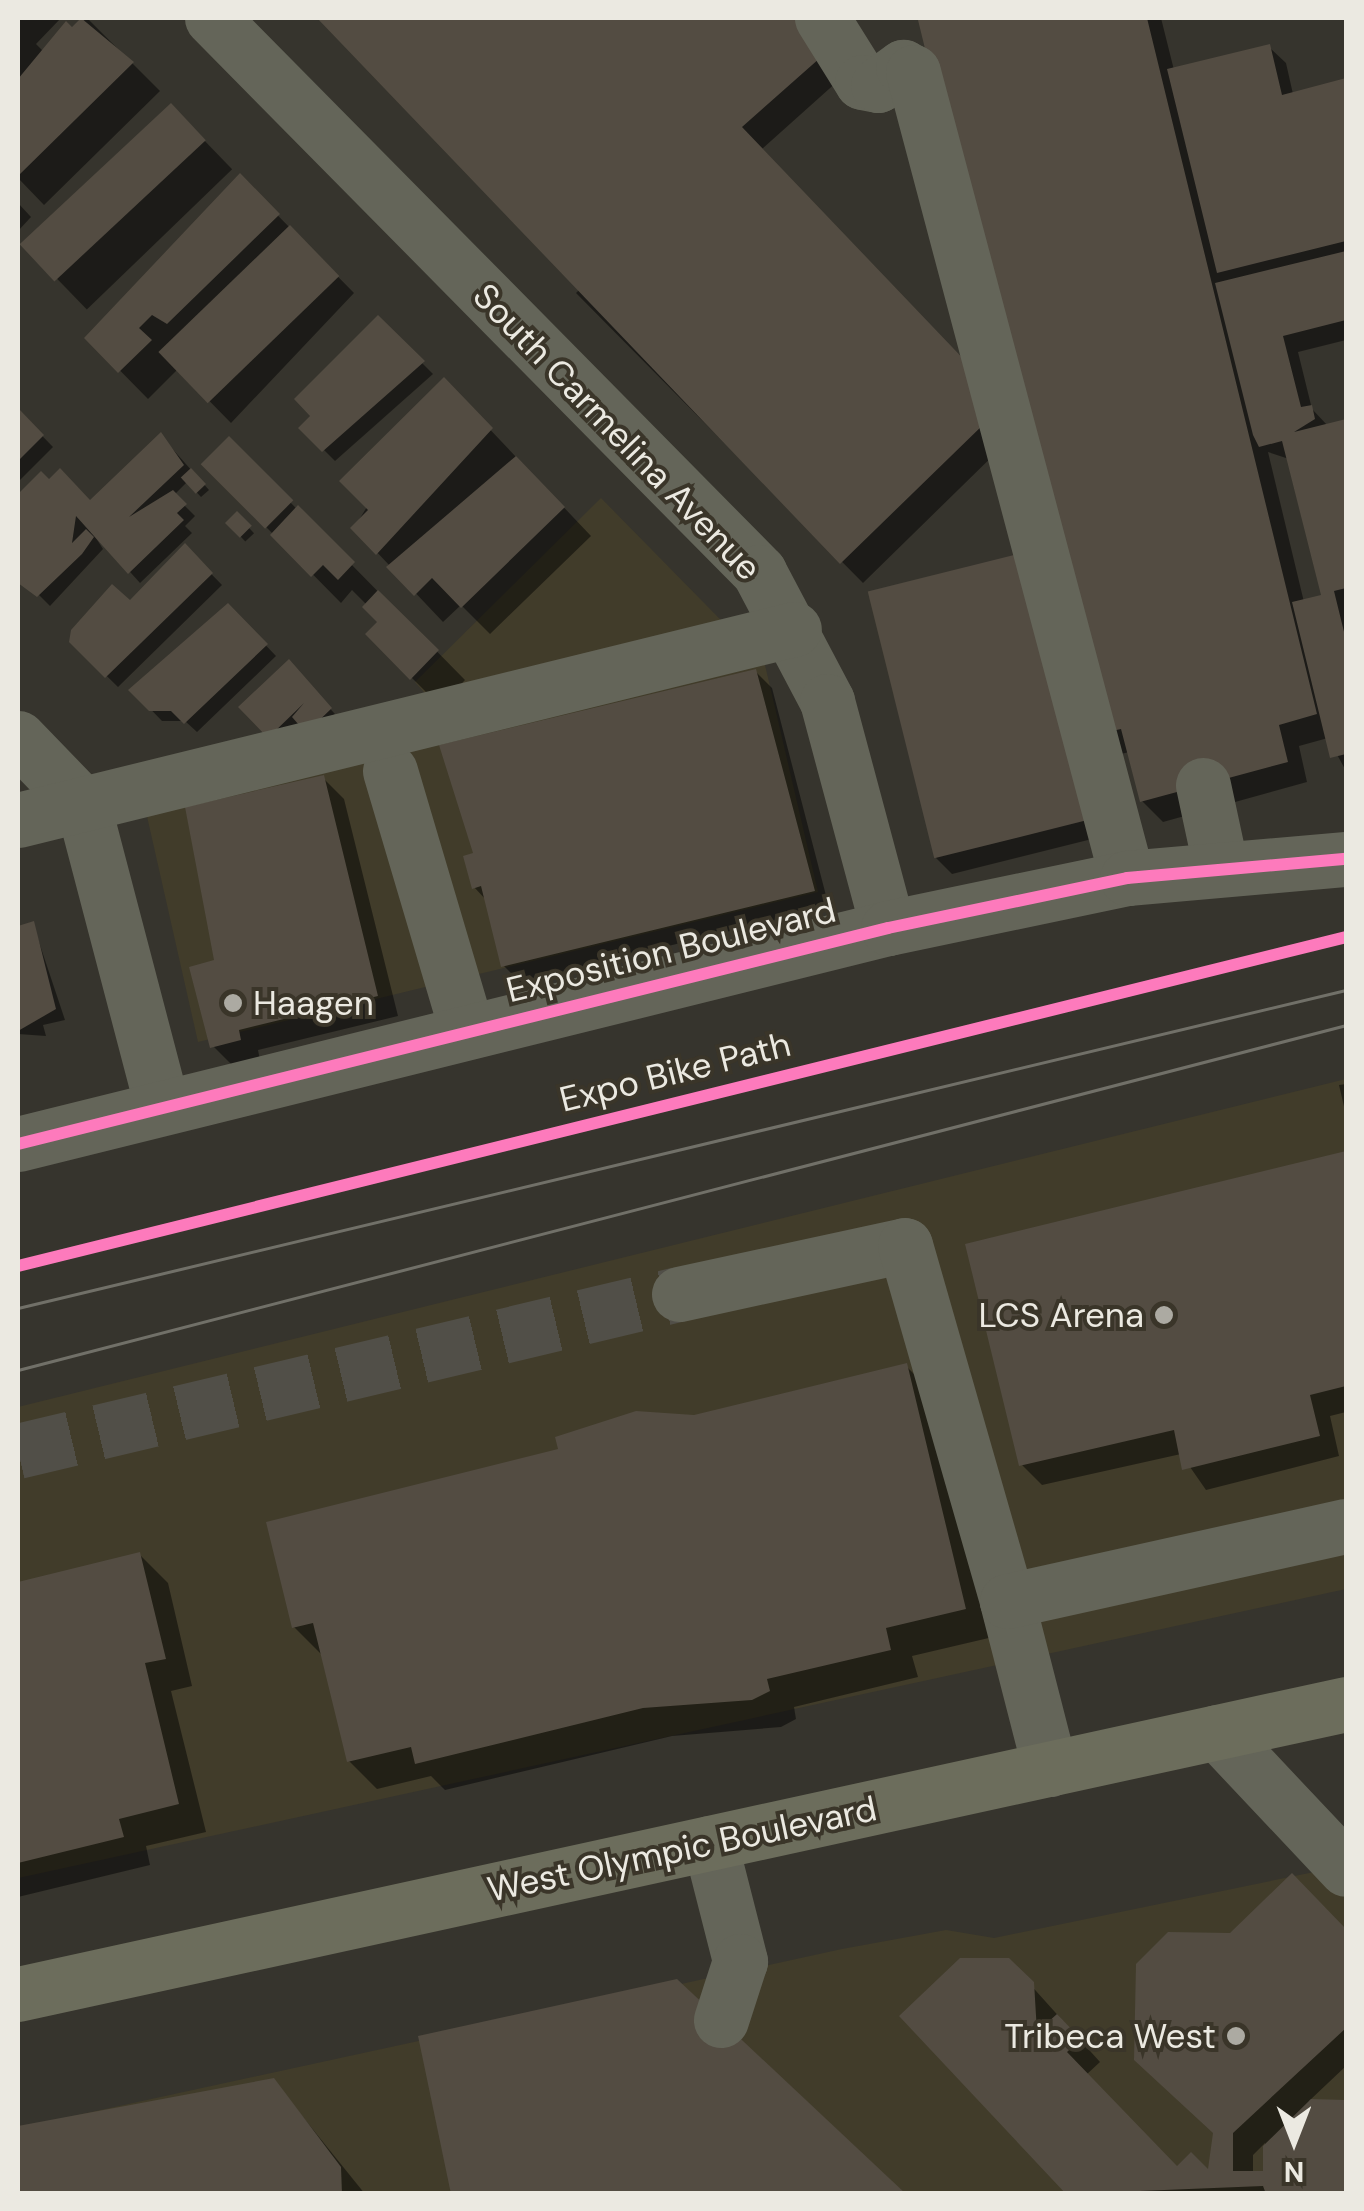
<!DOCTYPE html>
<html>
<head>
<meta charset="utf-8">
<style>
	body { margin:0 }
	#map { position:relative; width:1364px; height:2211px; overflow:hidden; background:#36342d; font-family:"DM Sans",sans-serif }
	div>[style] { position:absolute }
	.built>* { inset:0; background:#413c2a }
	.shadow>* { inset:0; background:#0007; transform-origin:0 0 }
	.building>* { inset:0; background:#534c42; transform-origin:0 0 }
	.minor-tunnel>* { height:55px; margin-top:-27.5px; transform-origin:0; background:repeating-linear-gradient(90deg,#514f48 0 55px,transparent 0 83px) }
	.minor>* { height:55px; margin:-27.5px; padding:0 27.5px; transform-origin:27.5px; border-radius:27.5px; background:#646559 }
	.major>* { height:55px; margin:-27.5px; padding:0 27.5px; transform-origin:27.5px; border-radius:27.5px; background:#6c6d5c }
	.tram>* { height:2.5px; margin:-1.25px; padding:0 1.25px; transform-origin:1.25px; border-radius:1.25px; background:#717068 }
	.cycleway>* { height:12px; margin:-6px; padding:0 6px; transform-origin:6px; border-radius:6px; background:#fd7abc }
	.dots>* { width:28px; height:28px; translate:-50% -50%; box-sizing:border-box; border:5px solid #3a3529; border-radius:50% }
	span { translate:-50% -50%; white-space:nowrap; text-align:center; line-height:1.15; -webkit-text-stroke:8px #3a3529; paint-order:stroke }
	.street-label { font-size:35px; color:#ebe9e1 }
	.poi-label { font-size:35px; color:#ebe9e1 }
	.left { translate:0 -50%; text-align:left }
	.right { translate:-100% -50%; text-align:right }
	.frame { position:absolute; inset:0; border:20px solid #ebe9e1; pointer-events:none }
	.north { position:absolute; left:1244px; top:2091px; width:100px; height:100px; -webkit-text-stroke:8px #3a3529; paint-order:stroke; rotate:180deg; font-size:28px; font-weight:700; line-height:40px; text-align:center; color:#ebe9e1 }
	.north::after { content:''; display:block; margin:auto; width:35px; height:45px; background:#ebe9e1; clip-path:polygon(50% 0,100% 100%,50% 72%,0 100%) }
</style>
</head>
<body>
<div id="map">
	<div class="built">
		<div style="clip-path:polygon(601px 498px,765px 665px,818px 892px,198px 1042px,137px 772px,431px 700px,415px 682px)"></div>
		<div style="clip-path:polygon(1346px 1079px,1346px 1589px,18px 1878px,18px 1407px)"></div>
		<div style="clip-path:polygon(1346px 1852px,1346px 2193px,18px 2193px,18px 2128px,842px 1949px,946px 1930px,994px 1938px,1319px 1871px)"></div>
	</div>
	<div class="shadow">
		<div style="clip-path:polygon(18px 18px,61px 18px,36px 44px,45px 53px,87px 18px,160px 91px,44px 205px,18px 178px)"></div>
		<div style="clip-path:polygon(325px 18px,796px 18px,848px 72px,761px 150px,1006px 443px,863px 583px,576px 293px,583px 286px)"></div>
		<div style="clip-path:polygon(evenodd,934px 18px,1161px 18px,1174px 70px,1269px 47px,1286px 63px,1293px 94px,1346px 81px,1346px 340px,1298px 352px,1312px 409px,1328px 426px,1346px 421px,1346px 771px,1328px 738px,1299px 746px,1307px 782px,1163px 822px,1142px 801px,1129px 752px,1117px 755px,921px 21px,934px 18px,1268px 452px,1289px 459px,1324px 597px,1304px 602px,1268px 452px)"></div>
		<div style="left:171px;top:106px;width:88px;height:202px;rotate:46deg"></div>
		<div style="clip-path:polygon(240px 177px,354px 293px,231px 423px,178px 369px,148px 399px,88px 338px)"></div>
		<div style="clip-path:polygon(18px 203px,31px 217px,18px 231px)"></div>
		<div style="clip-path:polygon(378px 319px,433px 374px,335px 461px,302px 428px)"></div>
		<div style="clip-path:polygon(444px 381px,591px 536px,490px 634px,461px 605px,443px 622px,354px 528px)"></div>
		<div style="clip-path:polygon(18px 411px,53px 447px,18px 482px)"></div>
		<div style="clip-path:polygon(161px 436px,209px 490px,201px 497px,187px 482px,174px 495px,195px 516px,185px 526px,192px 533px,140px 583px,87px 524px,103px 549px,50px 606px,18px 574px,18px 498px,41px 475px,90px 503px)"></div>
		<div style="clip-path:polygon(229px 440px,465px 680px,440px 706px,368px 634px,380px 622px,367px 605px,352px 590px,341px 603px,204px 464px)"></div>
		<div style="left:237px;top:515px;width:25px;height:12px;rotate:47deg"></div>
		<div style="clip-path:polygon(185px 547px,222px 585px,118px 687px,72px 642px,130px 603px)"></div>
		<div style="clip-path:polygon(1038px 572px,1104px 836px,952px 874px,936px 858px)"></div>
		<div style="clip-path:polygon(228px 606px,276px 656px,197px 732px,185px 721px,162px 721px,132px 690px)"></div>
		<div style="clip-path:polygon(288px 663px,335px 714px,281px 747px,242px 708px)"></div>
		<div style="clip-path:polygon(755px 671px,772px 688px,829px 907px,520px 982px,503px 965px,487px 901px,474px 887px)"></div>
		<div style="clip-path:polygon(323px 778px,344px 799px,398px 1016px,258px 1050px,260px 1060px,234px 1067px,213px 1046px,217px 962px)"></div>
		<div style="clip-path:polygon(33px 924px,65px 1020px,43px 1025px,46px 1036px,18px 1034px,18px 928px)"></div>
		<div style="clip-path:polygon(1346px 1084px,1346px 1115px,1339px 1085px)"></div>
		<div style="clip-path:polygon(1346px 1154px,1346px 1412px,1330px 1416px,1339px 1456px,1206px 1490px,1181px 1454px,1042px 1485px,1021px 1464px,968px 1246px)"></div>
		<div style="clip-path:polygon(906px 1366px,934px 1394px,993px 1637px,912px 1656px,918px 1677px,794px 1707px,796px 1719px,781px 1727px,672px 1736px,445px 1790px,431px 1776px,377px 1789px,349px 1761px,322px 1655px,294px 1627px,694px 1418px)"></div>
		<div style="clip-path:polygon(140px 1555px,168px 1583px,192px 1686px,171px 1691px,206px 1832px,146px 1846px,150px 1865px,18px 1897px,18px 1585px)"></div>
		<div style="clip-path:polygon(evenodd,1292px 1876px,1346px 1931px,1346px 2066px,1309px 2101px,1346px 2102px,1346px 2194px,1073px 2194px,1008px 1960px,1100px 2062px,1086px 2075px,1177px 2169px,1210px 2174px,1231px 1936px,1292px 1876px,1265px 2143px,1265px 2173px,1253px 2173px,1253px 2155px,1265px 2143px)"></div>
		<div style="clip-path:polygon(273px 2080px,365px 2194px,18px 2194px,18px 2129px)"></div>
	</div>
	<div class="building">
		<div style="clip-path:polygon(81px 18px,134px 62px,18px 176px,18px 79px,66px 21px,72px 27px)"></div>
		<div style="clip-path:polygon(317px 18px,798px 18px,829px 50px,742px 127px,974px 370px,986px 422px,840px 564px)"></div>
		<div style="clip-path:polygon(926px 18px,1147px 18px,1317px 714px,1279px 725px,1288px 762px,1140px 802px,1121px 729px,1093px 735px,918px 20px)"></div>
		<div style="clip-path:polygon(1270px 44px,1282px 95px,1346px 78px,1346px 241px,1217px 273px,1167px 69px)"></div>
		<div style="left:171px;top:103px;width:51px;height:207px;rotate:47deg"></div>
		<div style="clip-path:polygon(240px 173px,280px 214px,167px 324px,152px 315px,139px 328px,152px 340px,118px 373px,84px 338px)"></div>
		<div style="left:290px;top:225px;width:71px;height:183px;rotate:46deg"></div>
		<div style="clip-path:polygon(1346px 251px,1346px 320px,1283px 336px,1301px 407px,1312px 405px,1315px 419px,1294px 432px,1346px 419px,1346px 588px,1334px 591px,1346px 640px,1346px 754px,1330px 758px,1292px 602px,1321px 595px,1282px 441px,1259px 447px,1253px 435px,1215px 283px)"></div>
		<div style="clip-path:polygon(378px 315px,425px 361px,322px 452px,298px 428px,310px 416px,294px 399px)"></div>
		<div style="clip-path:polygon(444px 377px,493px 428px,376px 555px,350px 528px,368px 510px,339px 481px)"></div>
		<div style="clip-path:polygon(18px 408px,44px 435px,18px 461px)"></div>
		<div style="clip-path:polygon(161px 432px,184px 465px,129px 517px,173px 490px,187px 504px,177px 513px,184px 520px,128px 574px,76px 516px,72px 543px,86px 529px,94px 537px,82px 554px,37px 597px,18px 583px,18px 494px,41px 471px,49px 479px,60px 468px,90px 500px)"></div>
		<div style="left:229px;top:436px;width:91px;height:40px;rotate:45deg"></div>
		<div style="clip-path:polygon(516px 456px,565px 507px,461px 608px,432px 578px,414px 596px,386px 567px)"></div>
		<div style="left:191px;top:468px;width:22px;height:14px;rotate:47deg"></div>
		<div style="clip-path:polygon(298px 505px,355px 562px,338px 580px,323px 565px,311px 577px,270px 535px)"></div>
		<div style="left:237px;top:511px;width:21px;height:17px;rotate:45deg"></div>
		<div style="clip-path:polygon(185px 543px,213px 573px,105px 678px,69px 642px,71px 630px,112px 584px,130px 600px)"></div>
		<div style="left:1022px;top:553px;width:275px;height:159px;rotate:76deg"></div>
		<div style="clip-path:polygon(378px 590px,439px 650px,410px 680px,365px 634px,377px 622px,362px 607px)"></div>
		<div style="clip-path:polygon(228px 603px,268px 644px,184px 724px,171px 711px,149px 711px,128px 690px)"></div>
		<div style="clip-path:polygon(289px 659px,332px 708px,306px 733px,292px 717px,304px 703px,268px 738px,238px 707px)"></div>
		<div style="clip-path:polygon(756px 669px,815px 891px,501px 967px,481px 886px,472px 889px,463px 856px,473px 853px,439px 745px)"></div>
		<div style="clip-path:polygon(324px 775px,378px 996px,239px 1030px,241px 1040px,210px 1048px,189px 967px,214px 960px,185px 807px)"></div>
		<div style="clip-path:polygon(34px 921px,56px 1009px,18px 1031px,18px 926px)"></div>
		<div style="clip-path:polygon(1346px 1151px,1346px 1386px,1310px 1395px,1320px 1436px,1182px 1470px,1174px 1430px,1019px 1466px,965px 1244px)"></div>
		<div style="clip-path:polygon(907px 1363px,966px 1609px,886px 1628px,891px 1650px,767px 1679px,770px 1691px,752px 1700px,643px 1708px,415px 1764px,411px 1747px,347px 1762px,313px 1623px,292px 1628px,266px 1522px,558px 1449px,555px 1437px,636px 1411px,694px 1415px)"></div>
		<div style="clip-path:polygon(140px 1552px,166px 1659px,145px 1663px,179px 1804px,119px 1819px,124px 1837px,18px 1863px,18px 1582px)"></div>
		<div style="clip-path:polygon(1292px 1873px,1346px 1929px,1346px 2028px,1233px 2133px,1233px 2171px,1263px 2171px,1263px 2146px,1311px 2099px,1346px 2100px,1346px 2194px,1266px 2194px,1263px 2186px,1066px 2194px,899px 2016px,960px 1958px,1009px 1958px,1034px 1982px,1037px 2032px,1057px 2014px,1081px 2039px,1067px 2052px,1177px 2166px,1191px 2152px,1208px 2169px,1213px 2133px,1134px 2060px,1136px 1964px,1168px 1932px,1230px 1933px)"></div>
		<div style="clip-path:polygon(677px 1979px,906px 2194px,451px 2194px,418px 2036px)"></div>
		<div style="clip-path:polygon(274px 2078px,341px 2167px,342px 2194px,18px 2194px,18px 2126px)"></div>
	</div>
	<div class="minor-tunnel">
		<div style="left:18px;top:1451px;width:679px;rotate:-13.36deg"></div>
	</div>
	<div class="minor">
		<div style="left:212px;top:18px;width:779px;rotate:45.36deg"></div>
		<div style="left:759px;top:572px;width:146px;rotate:62.2deg"></div>
		<div style="left:827px;top:701px;width:235px;rotate:75deg"></div>
		<div style="left:822px;top:18px;width:75px;rotate:58deg"></div>
		<div style="left:862px;top:82px;width:16px;rotate:11deg"></div>
		<div style="left:878px;top:85px;width:31px;rotate:-36deg"></div>
		<div style="left:903px;top:67px;width:11px;rotate:27deg"></div>
		<div style="left:913px;top:72px;width:834px;rotate:75.13deg"></div>
		<div style="left:18px;top:738px;width:93px;rotate:45.9deg"></div>
		<div style="left:83px;top:805px;width:312px;rotate:75.3deg"></div>
		<div style="left:390px;top:771px;width:271px;rotate:73.5deg"></div>
		<div style="left:1203px;top:785px;width:86px;rotate:77.9deg"></div>
		<div style="left:18px;top:820px;width:799px;rotate:-13.83deg"></div>
		<div style="left:18px;top:1144px;width:896px;rotate:-13.94deg"></div>
		<div style="left:888px;top:928px;width:244px;rotate:-11.8deg"></div>
		<div style="left:1127px;top:878px;width:220px;rotate:-5deg"></div>
		<div style="left:679px;top:1294px;width:231px;rotate:-12.2deg"></div>
		<div style="left:905px;top:1245px;width:370px;rotate:74deg"></div>
		<div style="left:1217px;top:1732px;width:188px;rotate:46.7deg"></div>
		<div style="left:1050px;top:1769px;width:173px;rotate:-104.4deg"></div>
		<div style="left:1007px;top:1601px;width:347px;rotate:-12.5deg"></div>
		<div style="left:710px;top:1843px;width:122px;rotate:75.7deg"></div>
		<div style="left:740px;top:1961px;width:62px;rotate:107.9deg"></div>
	</div>
	<div class="major">
		<div style="left:18px;top:1994px;width:1359px;rotate:-12.32deg"></div>
	</div>
	<div class="tram">
		<div style="left:18px;top:1308px;width:1366px;rotate:-13.47deg"></div>
		<div style="left:18px;top:1370px;width:1372px;rotate:-14.56deg"></div>
	</div>
	<div class="cycleway">
		<div style="left:18px;top:1144px;width:896px;rotate:-13.94deg"></div>
		<div style="left:888px;top:928px;width:244px;rotate:-11.8deg"></div>
		<div style="left:1127px;top:878px;width:220px;rotate:-5deg"></div>
		<div style="left:18px;top:1266px;width:1368px;rotate:-13.91deg"></div>
	</div>
	<div class="dots">
		<div style="left:233px;top:1003px;background:#acaaa2"></div>
		<div style="left:1164px;top:1315px;background:#acaaa2"></div>
		<div style="left:1236px;top:2036px;background:#acaaa2"></div>
	</div>
	<div class="street-label">
		<span style="left:617px;top:432px;rotate:46deg">South Carmelina Avenue</span>
		<span style="left:671px;top:950px;rotate:-14deg">Exposition Boulevard</span>
		<span style="left:675px;top:1072px;rotate:-14deg">Expo Bike Path</span>
		<span style="left:682px;top:1849px;rotate:-12deg">West Olympic Boulevard</span>
	</div>
	<div class="poi-label">
		<span class="left" style="left:253px;top:1003px">Haagen</span>
		<span class="right" style="left:1144px;top:1315px">LCS Arena</span>
		<span class="right" style="left:1216px;top:2036px">Tribeca West</span>
	</div>
	<div class="frame"></div>
	<div class="north">N</div>
</div>
</body>
</html>
